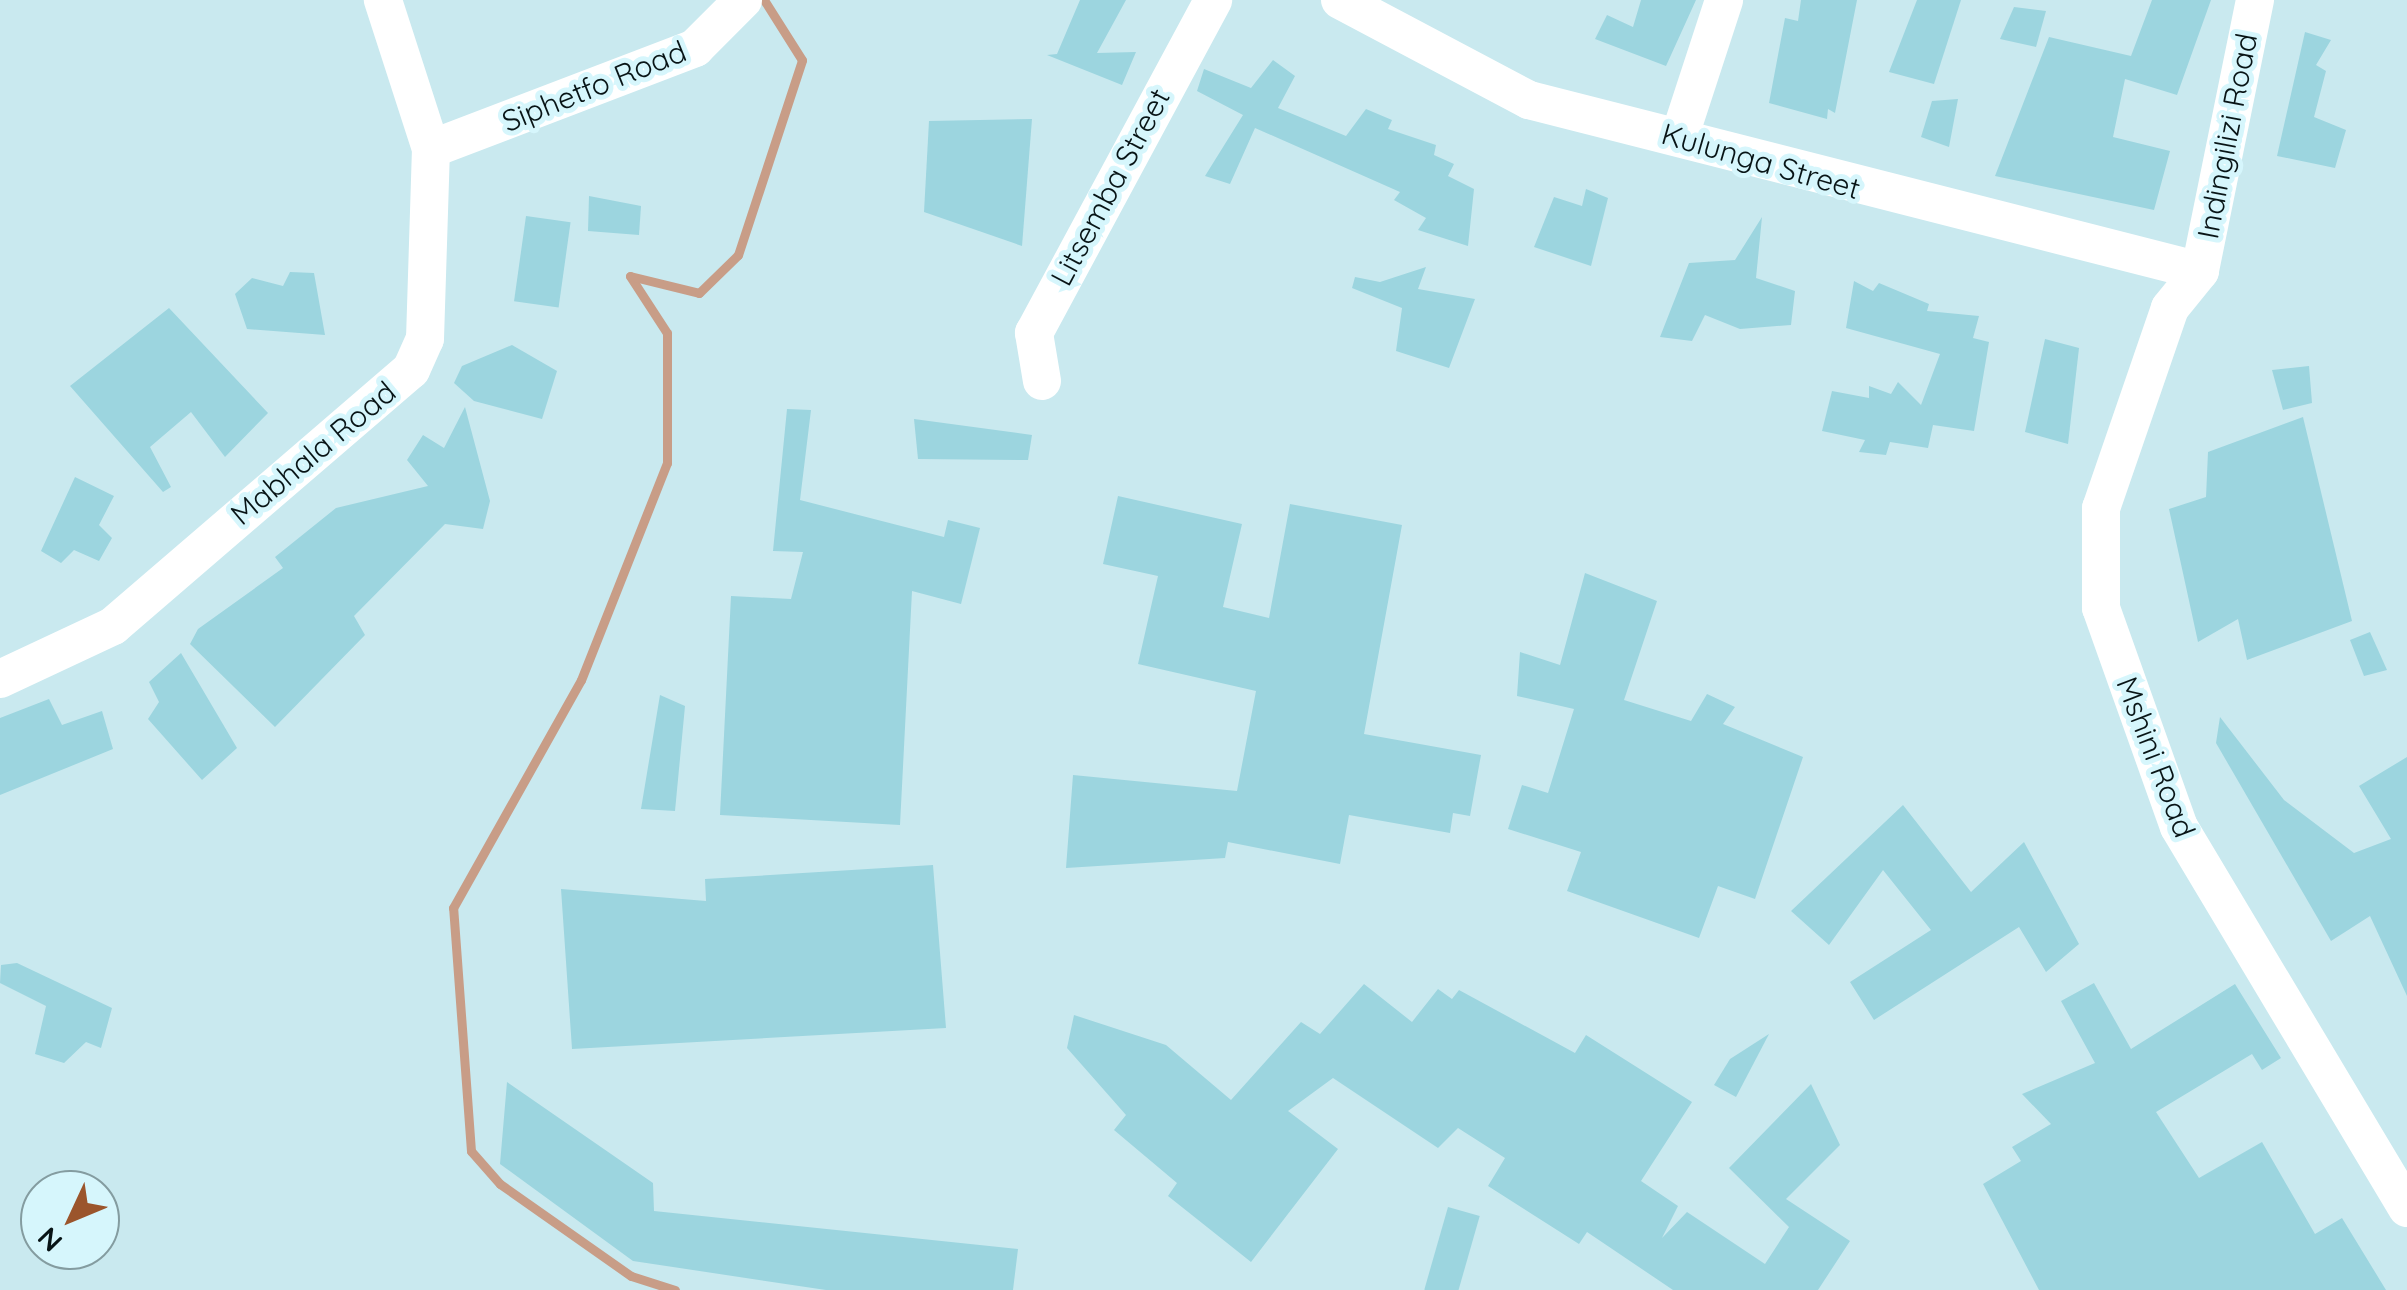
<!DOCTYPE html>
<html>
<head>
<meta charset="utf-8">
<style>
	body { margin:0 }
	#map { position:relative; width:2407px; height:1290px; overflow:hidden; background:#c9e9ef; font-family:Quicksand,sans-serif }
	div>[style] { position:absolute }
	.stream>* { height:9px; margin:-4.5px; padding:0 4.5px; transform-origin:4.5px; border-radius:4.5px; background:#c89d87 }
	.building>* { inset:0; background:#9cd5df; transform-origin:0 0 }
	.minor>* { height:38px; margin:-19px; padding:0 19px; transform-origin:19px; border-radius:19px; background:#fff }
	span { translate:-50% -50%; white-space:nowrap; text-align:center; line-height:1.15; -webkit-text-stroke:10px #d6f6fc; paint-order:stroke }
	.street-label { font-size:30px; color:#081416 }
	.north { position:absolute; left:20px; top:1170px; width:100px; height:100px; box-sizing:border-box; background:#d6f6fc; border:2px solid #849ca0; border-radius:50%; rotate:226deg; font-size:28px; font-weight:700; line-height:40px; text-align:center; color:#081416 }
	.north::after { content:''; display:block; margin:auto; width:35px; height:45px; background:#9b552c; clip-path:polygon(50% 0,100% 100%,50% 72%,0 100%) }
</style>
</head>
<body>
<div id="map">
	<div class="stream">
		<div style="left:675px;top:1290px;width:46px;rotate:-162.3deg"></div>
		<div style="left:631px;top:1276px;width:160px;rotate:-144.9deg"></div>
		<div style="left:500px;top:1184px;width:44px;rotate:-131.3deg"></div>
		<div style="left:471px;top:1151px;width:244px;rotate:-94.2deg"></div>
		<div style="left:453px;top:908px;width:261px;rotate:-60.7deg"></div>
		<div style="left:581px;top:680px;width:233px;rotate:-68.4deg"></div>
		<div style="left:667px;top:463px;width:130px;rotate:-90deg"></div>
		<div style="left:667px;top:333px;width:68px;rotate:-123deg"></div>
		<div style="left:630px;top:276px;width:71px;rotate:13.8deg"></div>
		<div style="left:699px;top:293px;width:54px;rotate:-44.3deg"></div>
		<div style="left:738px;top:255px;width:205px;rotate:-71.8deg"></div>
		<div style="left:802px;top:60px;width:71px;rotate:-122.3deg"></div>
	</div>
	<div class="building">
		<div style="clip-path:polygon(1080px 0,1126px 0,1097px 53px,1136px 52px,1122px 85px,1047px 55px,1057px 54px)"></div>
		<div style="clip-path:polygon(1641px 0,1696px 0,1666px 66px,1595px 39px,1607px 15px,1633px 27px)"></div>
		<div style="clip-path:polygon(1801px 0,1857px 0,1835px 113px,1828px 109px,1827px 119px,1769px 103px,1785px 18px,1798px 21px)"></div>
		<div style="clip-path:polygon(1917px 0,1961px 0,1934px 84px,1889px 72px)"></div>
		<div style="clip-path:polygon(2152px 0,2211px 0,2177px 95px,2125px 79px,2113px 137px,2170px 151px,2154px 210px,1995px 176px,2049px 37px,2131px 56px)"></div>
		<div style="clip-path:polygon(2014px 7px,2046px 11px,2036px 47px,2000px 39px)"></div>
		<div style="clip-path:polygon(2305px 32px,2331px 40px,2316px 65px,2326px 71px,2314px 117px,2346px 130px,2335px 168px,2277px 156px)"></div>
		<div style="clip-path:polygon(1273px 60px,1295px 76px,1278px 108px,1346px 136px,1366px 109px,1392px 120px,1388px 129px,1436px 145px,1434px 155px,1454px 164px,1448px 176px,1474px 189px,1468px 246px,1418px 230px,1426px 218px,1394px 200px,1400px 192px,1255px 128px,1230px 184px,1205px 176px,1243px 115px,1197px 91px,1204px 69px,1251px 88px)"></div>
		<div style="clip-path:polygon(1958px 99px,1949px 147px,1921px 137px,1932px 101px)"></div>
		<div style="clip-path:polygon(1032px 119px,1022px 246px,924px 212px,929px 121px)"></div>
		<div style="clip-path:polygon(1586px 189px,1608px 198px,1591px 266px,1534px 247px,1554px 197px,1582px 206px)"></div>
		<div style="clip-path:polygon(589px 196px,641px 206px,639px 235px,588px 231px)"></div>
		<div style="left:526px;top:216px;width:45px;height:86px;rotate:8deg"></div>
		<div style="clip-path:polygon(1762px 217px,1756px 278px,1795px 291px,1791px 325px,1740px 329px,1705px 315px,1692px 341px,1660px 337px,1689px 263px,1735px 260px)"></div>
		<div style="clip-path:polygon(1426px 267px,1418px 289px,1475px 299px,1449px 368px,1396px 351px,1402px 308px,1352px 288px,1355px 277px,1380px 282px)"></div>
		<div style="clip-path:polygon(290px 272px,314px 273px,325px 335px,247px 329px,235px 294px,252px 278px,283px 286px)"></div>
		<div style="clip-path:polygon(1854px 281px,1873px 291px,1879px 283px,1929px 304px,1927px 311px,1979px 316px,1973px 338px,1989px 342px,1974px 431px,1933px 425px,1928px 448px,1890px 442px,1886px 455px,1859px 452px,1865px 440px,1822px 431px,1832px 391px,1869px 398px,1869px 386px,1891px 394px,1898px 382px,1921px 405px,1940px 354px,1846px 328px)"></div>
		<div style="clip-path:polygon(169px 308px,268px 413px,225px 457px,191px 412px,150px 447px,171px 487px,163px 492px,70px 386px)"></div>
		<div style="clip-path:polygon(2045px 339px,2079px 348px,2068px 444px,2025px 432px)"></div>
		<div style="clip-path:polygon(512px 345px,557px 371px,542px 419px,474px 401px,454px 383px,462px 366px)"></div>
		<div style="clip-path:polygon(2309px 366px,2312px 403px,2283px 410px,2272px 370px)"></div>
		<div style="clip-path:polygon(465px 407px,490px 501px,483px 529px,445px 524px,354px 616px,365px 635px,275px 727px,190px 644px,198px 629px,283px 568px,275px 557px,336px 508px,428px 486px,407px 460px,423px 435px,444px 448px)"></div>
		<div style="clip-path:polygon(787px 409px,811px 410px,800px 500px,944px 537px,948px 520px,980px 528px,961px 604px,912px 591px,900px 825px,720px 815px,731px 596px,791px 599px,803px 552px,773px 551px)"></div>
		<div style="clip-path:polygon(2303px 417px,2352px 621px,2247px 660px,2238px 619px,2198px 642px,2169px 509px,2206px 497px,2208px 452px)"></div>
		<div style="clip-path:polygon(914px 419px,1032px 435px,1028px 460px,918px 459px)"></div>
		<div style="clip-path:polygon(75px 477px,114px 496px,99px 525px,112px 538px,99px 561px,74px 550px,61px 563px,41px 551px)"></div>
		<div style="clip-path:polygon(1118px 496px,1242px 524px,1223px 607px,1269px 618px,1290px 504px,1402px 525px,1364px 734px,1481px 755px,1470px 816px,1453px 813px,1450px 833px,1349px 815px,1340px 864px,1228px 842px,1225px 858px,1066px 868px,1073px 775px,1237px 791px,1256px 691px,1138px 664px,1158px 576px,1103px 564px)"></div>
		<div style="clip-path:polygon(1585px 573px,1657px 601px,1624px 700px,1691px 721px,1707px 694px,1735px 707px,1723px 724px,1803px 757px,1755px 899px,1718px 886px,1699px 938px,1567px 891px,1581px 852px,1508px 829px,1522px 785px,1548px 793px,1574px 709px,1517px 696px,1520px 652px,1560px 665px)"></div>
		<div style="clip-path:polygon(2370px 632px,2387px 670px,2364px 676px,2350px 640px)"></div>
		<div style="clip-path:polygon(181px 653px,237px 748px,202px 780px,148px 719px,159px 702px,149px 682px)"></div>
		<div style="clip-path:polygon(660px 695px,685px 706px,675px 811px,641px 809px)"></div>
		<div style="clip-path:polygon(49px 699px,62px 725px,102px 711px,113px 749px,0 795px,0 718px)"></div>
		<div style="clip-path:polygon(2220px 717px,2284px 800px,2354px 853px,2391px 839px,2359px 786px,2407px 757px,2407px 996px,2370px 916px,2331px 941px,2216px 743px)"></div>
		<div style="clip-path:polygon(1903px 805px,1971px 892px,2024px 842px,2079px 944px,2046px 972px,2019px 927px,1874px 1020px,1850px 982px,1931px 930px,1883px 870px,1829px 945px,1791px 911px)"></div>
		<div style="clip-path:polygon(933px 865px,946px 1028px,572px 1049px,561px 889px,706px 901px,705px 879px)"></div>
		<div style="clip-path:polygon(17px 963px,112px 1008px,101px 1048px,86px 1042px,64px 1063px,35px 1054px,46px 1006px,0 983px,1px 965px)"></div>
		<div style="clip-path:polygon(2094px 983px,2131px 1049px,2235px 984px,2281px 1058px,2262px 1070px,2252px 1054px,2156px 1112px,2199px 1178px,2262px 1142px,2315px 1234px,2342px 1218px,2386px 1290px,2039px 1290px,1983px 1184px,2021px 1161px,2012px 1147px,2051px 1124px,2022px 1094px,2095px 1063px,2061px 1001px)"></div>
		<div style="clip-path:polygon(1364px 984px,1412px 1022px,1438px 989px,1452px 999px,1459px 990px,1575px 1053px,1586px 1035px,1692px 1102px,1641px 1181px,1678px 1206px,1662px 1238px,1687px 1212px,1765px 1264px,1789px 1227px,1729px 1168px,1811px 1084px,1840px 1145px,1786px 1199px,1850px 1241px,1818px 1290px,1673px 1290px,1587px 1232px,1579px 1244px,1488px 1186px,1505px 1158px,1458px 1128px,1438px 1148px,1333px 1078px,1288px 1111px,1338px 1149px,1251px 1262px,1168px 1196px,1177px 1183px,1114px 1130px,1126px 1115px,1067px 1048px,1074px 1015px,1166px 1045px,1231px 1100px,1301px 1022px,1320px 1034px)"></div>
		<div style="clip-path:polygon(1769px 1034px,1736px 1097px,1714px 1085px,1730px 1059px)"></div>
		<div style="clip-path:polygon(507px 1082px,653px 1183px,654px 1211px,1018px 1249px,1013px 1290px,826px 1290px,633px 1261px,500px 1164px)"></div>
		<div style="left:1448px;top:1207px;width:33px;height:86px;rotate:16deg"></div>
	</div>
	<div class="minor">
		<div style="left:1340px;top:0;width:214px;rotate:27.9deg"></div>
		<div style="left:1529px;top:100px;width:692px;rotate:14.3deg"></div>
		<div style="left:2255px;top:0;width:277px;rotate:101.5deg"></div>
		<div style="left:2200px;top:271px;width:48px;rotate:129deg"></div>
		<div style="left:2170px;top:308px;width:212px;rotate:109deg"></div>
		<div style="left:2101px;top:508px;width:100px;rotate:90deg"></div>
		<div style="left:2101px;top:608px;width:232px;rotate:70.4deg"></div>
		<div style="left:2179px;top:827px;width:444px;rotate:59.1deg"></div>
		<div style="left:1680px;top:135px;width:142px;rotate:-71.9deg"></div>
		<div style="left:431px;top:149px;width:283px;rotate:-20.9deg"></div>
		<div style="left:695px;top:48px;width:68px;rotate:-45deg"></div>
		<div style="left:1042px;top:381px;width:49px;rotate:-99.5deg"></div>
		<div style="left:1034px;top:333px;width:378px;rotate:-61.7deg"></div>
		<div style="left:0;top:679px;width:125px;rotate:-25.1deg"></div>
		<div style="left:113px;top:626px;width:393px;rotate:-40.7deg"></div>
		<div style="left:411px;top:370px;width:34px;rotate:-66deg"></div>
		<div style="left:425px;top:339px;width:190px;rotate:-88.2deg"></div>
		<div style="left:431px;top:149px;width:157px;rotate:-107.9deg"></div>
	</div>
	<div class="street-label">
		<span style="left:594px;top:86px;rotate:-22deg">Siphetfo Road</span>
		<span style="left:2227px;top:136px;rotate:-79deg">Indingilizi Road</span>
		<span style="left:1761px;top:161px;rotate:16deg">Kulunga Street</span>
		<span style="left:1110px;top:187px;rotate:-62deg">Litsemba Street</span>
		<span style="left:313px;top:453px;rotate:-40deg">Mabhala Road</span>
		<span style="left:2156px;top:757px;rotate:69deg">Mshini Road</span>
	</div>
	<div class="north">N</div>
</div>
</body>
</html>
